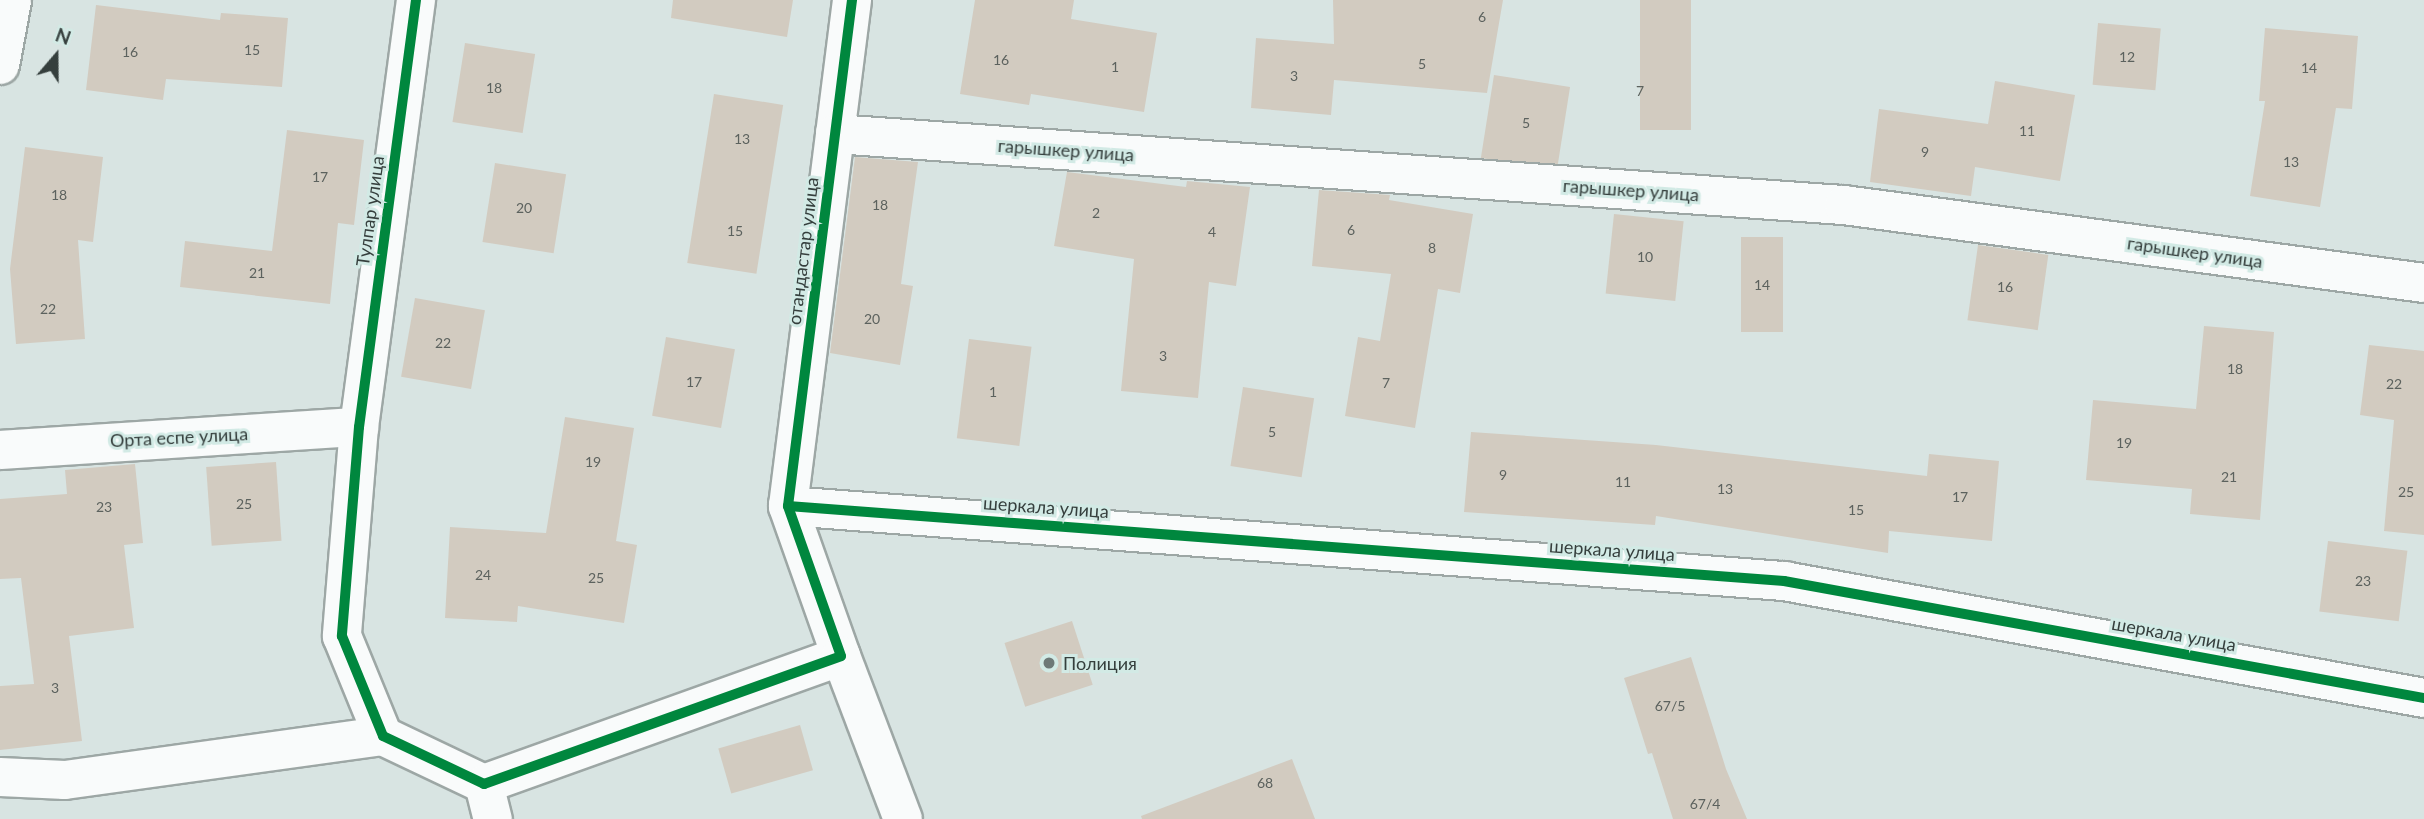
<!DOCTYPE html>
<html>
<head>
<meta charset="utf-8">
<style>
	body { margin:0 }
	#map { position:relative; width:2424px; height:819px; overflow:hidden; background:#d8e4e2; font-family:Lato,sans-serif }
	div>[style] { position:absolute }
	.building>* { inset:0; background:#d2cbc0; transform-origin:0 0 }
	.roads { filter:drop-shadow(2px 0 #9da7a5) drop-shadow(-2px 0 #9da7a5) drop-shadow(0 2px #9da7a5) drop-shadow(0 -2px #9da7a5) }
	.street>* { height:38px; margin:-19px; padding:0 19px; transform-origin:19px; border-radius:19px; background:#f9fbfb }
	.cycleway>* { height:10px; margin:-5px; padding:0 5px; transform-origin:5px; border-radius:5px; background:#00873e }
	.dots>* { width:19px; height:19px; translate:-50% -50%; box-sizing:border-box; border:4px solid #d2eae5; border-radius:50% }
	span { translate:-50% -50%; white-space:nowrap; text-align:center; line-height:1.15; -webkit-text-stroke:6px #d2eae5; paint-order:stroke }
	.number-label { font-size:14px; color:#5c625e }
	.number-label span { -webkit-text-stroke-width:0 }
	.street-label { font-size:18px; color:#353f3d }
	.poi-label { font-size:18px; color:#353f3d }
	.left { translate:0 -50%; text-align:left }
	.north { position:absolute; left:21px; top:21px; width:70px; height:70px; -webkit-text-stroke:5px #d2eae5; paint-order:stroke; rotate:20deg; font-size:19px; font-weight:700; line-height:28px; text-align:center; color:#353f3d }
	.north::after { content:''; display:block; margin:auto; width:24px; height:32px; background:#353f3d; clip-path:polygon(50% 0,100% 100%,50% 72%,0 100%) }
</style>
</head>
<body>
<div id="map">
	<div class="building">
		<div style="clip-path:polygon(673px 0,793px 0,787px 37px,671px 18px)"></div>
		<div style="clip-path:polygon(975px 0,1074px 0,1071px 19px,1157px 33px,1144px 112px,1031px 94px,1029px 105px,960px 94px)"></div>
		<div style="clip-path:polygon(1333px 0,1503px 0,1487px 93px,1334px 80px,1331px 115px,1251px 108px,1256px 38px,1334px 44px)"></div>
		<div style="left:1640px;top:0;width:51px;height:130px"></div>
		<div style="clip-path:polygon(96px 5px,220px 20px,221px 13px,288px 18px,282px 87px,166px 79px,163px 100px,86px 90px)"></div>
		<div style="left:2098px;top:23px;width:63px;height:62px;rotate:5deg"></div>
		<div style="clip-path:polygon(2265px 28px,2358px 36px,2352px 109px,2336px 108px,2320px 207px,2250px 196px,2265px 101px,2259px 101px)"></div>
		<div style="left:465px;top:43px;width:71px;height:80px;rotate:9deg"></div>
		<div style="left:1494px;top:75px;width:77px;height:84px;rotate:9deg"></div>
		<div style="clip-path:polygon(1995px 81px,2075px 95px,2060px 181px,1975px 167px,1971px 196px,1870px 182px,1879px 109px,1988px 124px)"></div>
		<div style="left:714px;top:94px;width:70px;height:171px;rotate:9deg"></div>
		<div style="clip-path:polygon(287px 130px,364px 140px,354px 225px,338px 223px,330px 304px,180px 287px,185px 241px,272px 251px)"></div>
		<div style="clip-path:polygon(25px 147px,103px 157px,93px 242px,78px 240px,85px 339px,16px 344px,10px 269px)"></div>
		<div style="clip-path:polygon(855px 157px,918px 162px,901px 284px,913px 286px,900px 365px,830px 353px)"></div>
		<div style="left:495px;top:163px;width:72px;height:80px;rotate:9deg"></div>
		<div style="clip-path:polygon(1067px 172px,1186px 187px,1187px 181px,1250px 187px,1236px 286px,1209px 282px,1198px 398px,1121px 391px,1134px 259px,1054px 246px)"></div>
		<div style="clip-path:polygon(1319px 190px,1390px 195px,1389px 200px,1473px 214px,1460px 293px,1438px 289px,1415px 428px,1345px 416px,1358px 337px,1380px 341px,1391px 274px,1312px 266px)"></div>
		<div style="left:1614px;top:214px;width:70px;height:80px;rotate:6deg"></div>
		<div style="left:1741px;top:237px;width:42px;height:95px"></div>
		<div style="left:1978px;top:245px;width:71px;height:76px;rotate:8deg"></div>
		<div style="left:415px;top:298px;width:71px;height:80px;rotate:10deg"></div>
		<div style="clip-path:polygon(2204px 326px,2274px 332px,2260px 520px,2190px 514px,2192px 489px,2086px 480px,2093px 400px,2196px 409px)"></div>
		<div style="left:666px;top:337px;width:70px;height:80px;rotate:10deg"></div>
		<div style="left:969px;top:339px;width:63px;height:100px;rotate:7deg"></div>
		<div style="clip-path:polygon(2369px 345px,2424px 351px,2424px 535px,2384px 531px,2394px 420px,2360px 415px)"></div>
		<div style="left:1243px;top:387px;width:72px;height:80px;rotate:9deg"></div>
		<div style="clip-path:polygon(565px 417px,634px 428px,616px 541px,637px 545px,624px 623px,518px 606px,517px 622px,445px 618px,450px 527px,546px 533px)"></div>
		<div style="clip-path:polygon(1471px 432px,1656px 445px,1927px 476px,1929px 454px,1999px 461px,1992px 541px,1889px 531px,1888px 553px,1656px 516px,1655px 525px,1464px 512px)"></div>
		<div style="left:276px;top:462px;width:79px;height:70px;rotate:86deg"></div>
		<div style="clip-path:polygon(135px 464px,143px 543px,124px 545px,134px 628px,69px 636px,82px 741px,0 750px,0 686px,34px 684px,21px 578px,0 579px,0 499px,67px 494px,65px 470px)"></div>
		<div style="left:2328px;top:541px;width:80px;height:71px;rotate:7deg"></div>
		<div style="left:1072px;top:621px;width:67px;height:71px;rotate:72deg"></div>
		<div style="clip-path:polygon(1691px 657px,1726px 769px,1747px 819px,1673px 819px,1652px 753px,1648px 754px,1624px 678px)"></div>
		<div style="left:800px;top:725px;width:47px;height:85px;rotate:74deg"></div>
		<div style="clip-path:polygon(1292px 759px,1315px 819px,1142px 819px,1141px 816px)"></div>
	</div>
	<div class="roads">
		<div class="street">
			<div style="left:416px;top:0;width:431px;rotate:97.6deg"></div>
			<div style="left:359px;top:427px;width:210px;rotate:94.7deg"></div>
			<div style="left:342px;top:636px;width:108px;rotate:67.7deg"></div>
			<div style="left:383px;top:736px;width:112px;rotate:25.4deg"></div>
			<div style="left:484px;top:784px;width:379px;rotate:-19.7deg"></div>
			<div style="left:841px;top:656px;width:159px;rotate:-109.5deg"></div>
			<div style="left:788px;top:506px;width:510px;rotate:-82.79deg"></div>
			<div style="left:0;top:65px;width:66px;rotate:-79.5deg"></div>
			<div style="left:835px;top:134px;width:1011px;rotate:4.03deg"></div>
			<div style="left:1844px;top:205px;width:585px;rotate:7.66deg"></div>
			<div style="left:0;top:450px;width:360px;rotate:-3.7deg"></div>
			<div style="left:788px;top:506px;width:999px;rotate:4.31deg"></div>
			<div style="left:1784px;top:581px;width:651px;rotate:10.36deg"></div>
			<div style="left:841px;top:656px;width:174px;rotate:69.2deg"></div>
			<div style="left:0;top:777px;width:65px;rotate:2.6deg"></div>
			<div style="left:65px;top:780px;width:321px;rotate:-7.9deg"></div>
			<div style="left:484px;top:784px;width:36px;rotate:76deg"></div>
		</div>
	</div>
	<div class="cycleway">
		<div style="left:416px;top:0;width:431px;rotate:97.6deg"></div>
		<div style="left:359px;top:427px;width:210px;rotate:94.7deg"></div>
		<div style="left:342px;top:636px;width:108px;rotate:67.7deg"></div>
		<div style="left:383px;top:736px;width:112px;rotate:25.4deg"></div>
		<div style="left:484px;top:784px;width:379px;rotate:-19.7deg"></div>
		<div style="left:841px;top:656px;width:159px;rotate:-109.5deg"></div>
		<div style="left:788px;top:506px;width:510px;rotate:-82.79deg"></div>
		<div style="left:788px;top:506px;width:999px;rotate:4.31deg"></div>
		<div style="left:1784px;top:581px;width:651px;rotate:10.36deg"></div>
	</div>
	<div class="dots">
		<div style="left:1049px;top:663px;background:#6e7977"></div>
	</div>
	<div class="number-label">
		<span style="left:1482px;top:17px">6</span>
		<span style="left:252px;top:50px">15</span>
		<span style="left:130px;top:52px">16</span>
		<span style="left:2127px;top:57px">12</span>
		<span style="left:1001px;top:60px">16</span>
		<span style="left:1422px;top:64px">5</span>
		<span style="left:1115px;top:67px">1</span>
		<span style="left:2309px;top:68px">14</span>
		<span style="left:1294px;top:76px">3</span>
		<span style="left:494px;top:88px">18</span>
		<span style="left:1640px;top:91px">7</span>
		<span style="left:1526px;top:123px">5</span>
		<span style="left:2027px;top:131px">11</span>
		<span style="left:742px;top:139px">13</span>
		<span style="left:1925px;top:152px">9</span>
		<span style="left:2291px;top:162px">13</span>
		<span style="left:320px;top:177px">17</span>
		<span style="left:59px;top:195px">18</span>
		<span style="left:880px;top:205px">18</span>
		<span style="left:524px;top:208px">20</span>
		<span style="left:1096px;top:213px">2</span>
		<span style="left:1351px;top:230px">6</span>
		<span style="left:735px;top:231px">15</span>
		<span style="left:1212px;top:232px">4</span>
		<span style="left:1432px;top:248px">8</span>
		<span style="left:1645px;top:257px">10</span>
		<span style="left:257px;top:273px">21</span>
		<span style="left:1762px;top:285px">14</span>
		<span style="left:2005px;top:287px">16</span>
		<span style="left:48px;top:309px">22</span>
		<span style="left:872px;top:319px">20</span>
		<span style="left:443px;top:343px">22</span>
		<span style="left:1163px;top:356px">3</span>
		<span style="left:2235px;top:369px">18</span>
		<span style="left:694px;top:382px">17</span>
		<span style="left:1386px;top:383px">7</span>
		<span style="left:2394px;top:384px">22</span>
		<span style="left:993px;top:392px">1</span>
		<span style="left:1272px;top:432px">5</span>
		<span style="left:2124px;top:443px">19</span>
		<span style="left:593px;top:462px">19</span>
		<span style="left:1503px;top:475px">9</span>
		<span style="left:2229px;top:477px">21</span>
		<span style="left:1623px;top:482px">11</span>
		<span style="left:1725px;top:489px">13</span>
		<span style="left:2406px;top:492px">25</span>
		<span style="left:1960px;top:497px">17</span>
		<span style="left:244px;top:504px">25</span>
		<span style="left:104px;top:507px">23</span>
		<span style="left:1856px;top:510px">15</span>
		<span style="left:483px;top:575px">24</span>
		<span style="left:596px;top:578px">25</span>
		<span style="left:2363px;top:581px">23</span>
		<span style="left:55px;top:688px">3</span>
		<span style="left:1670px;top:706px">67/5</span>
		<span style="left:1265px;top:783px">68</span>
		<span style="left:1705px;top:804px">67/4</span>
	</div>
	<div class="street-label">
		<span style="left:1066px;top:150px;rotate:4deg">гарышкер улица</span>
		<span style="left:1631px;top:190px;rotate:4deg">гарышкер улица</span>
		<span style="left:370px;top:211px;rotate:-82deg">Тулпар улица</span>
		<span style="left:803px;top:251px;rotate:-83deg">отандастар улица</span>
		<span style="left:2195px;top:252px;rotate:8deg">гарышкер улица</span>
		<span style="left:179px;top:437px;rotate:-3deg">Орта еспе улица</span>
		<span style="left:1046px;top:507px;rotate:4deg">шеркала улица</span>
		<span style="left:1612px;top:550px;rotate:4deg">шеркала улица</span>
		<span style="left:2174px;top:634px;rotate:10deg">шеркала улица</span>
	</div>
	<div class="poi-label">
		<span class="left" style="left:1063px;top:663px">Полиция</span>
	</div>
	<div class="north">N</div>
</div>
</body>
</html>
